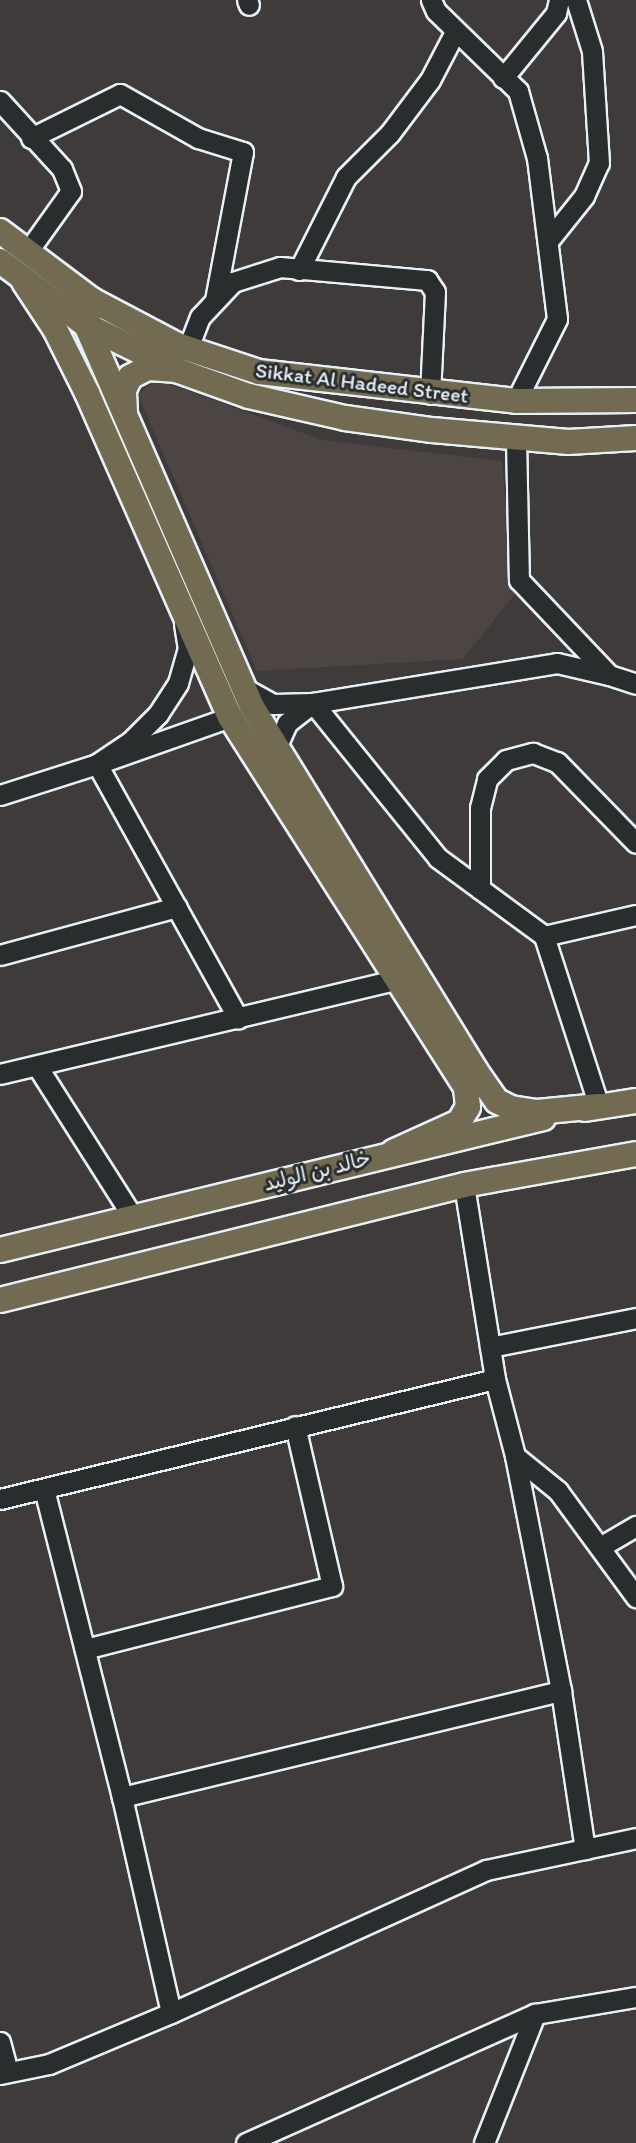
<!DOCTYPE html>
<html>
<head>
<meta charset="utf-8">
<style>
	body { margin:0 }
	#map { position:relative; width:636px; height:2143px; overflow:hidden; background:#3f3b3b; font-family:Itim,"Playpen Sans Arabic",sans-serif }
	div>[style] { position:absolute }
	.built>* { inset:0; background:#4d4544 }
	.roads { filter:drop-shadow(2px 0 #e8f1f8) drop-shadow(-2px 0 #e8f1f8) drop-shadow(0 2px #e8f1f8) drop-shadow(0 -2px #e8f1f8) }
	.minor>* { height:19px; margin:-9.5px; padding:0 9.5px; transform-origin:9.5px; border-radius:9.5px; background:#2a2d2e }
	.major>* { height:24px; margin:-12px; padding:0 12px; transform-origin:12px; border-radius:12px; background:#726b52 }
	span { translate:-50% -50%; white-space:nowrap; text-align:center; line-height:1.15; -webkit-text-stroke:6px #2a2d2e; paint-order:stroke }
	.street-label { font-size:21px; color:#e8f1f8 }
</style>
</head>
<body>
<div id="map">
	<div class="built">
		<div style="clip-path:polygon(156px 379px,322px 440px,502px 461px,514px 595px,463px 659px,257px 671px,138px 395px)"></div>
	</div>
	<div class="roads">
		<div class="minor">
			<div style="left:247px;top:0;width:5px;rotate:68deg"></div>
			<div style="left:431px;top:0;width:12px;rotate:66deg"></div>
			<div style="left:436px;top:11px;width:115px;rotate:44.3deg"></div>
			<div style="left:518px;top:91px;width:70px;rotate:74.2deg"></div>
			<div style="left:537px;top:158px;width:162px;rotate:82.9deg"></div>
			<div style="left:557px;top:319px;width:92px;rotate:116.6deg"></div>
			<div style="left:503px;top:78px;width:84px;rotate:-50.8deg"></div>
			<div style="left:556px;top:13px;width:13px;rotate:-77deg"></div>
			<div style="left:0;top:101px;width:92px;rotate:47.6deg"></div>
			<div style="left:62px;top:169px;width:24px;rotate:68deg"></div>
			<div style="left:71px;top:191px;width:74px;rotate:125.6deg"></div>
			<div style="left:31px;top:138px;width:99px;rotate:-26.3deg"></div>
			<div style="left:120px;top:94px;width:90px;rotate:29.4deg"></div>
			<div style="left:198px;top:138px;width:47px;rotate:17.3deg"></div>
			<div style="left:243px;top:152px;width:151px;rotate:100.7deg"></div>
			<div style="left:548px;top:241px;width:58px;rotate:-51.3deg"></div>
			<div style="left:584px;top:196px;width:36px;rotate:-66deg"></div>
			<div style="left:599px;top:163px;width:112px;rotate:-93.6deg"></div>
			<div style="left:592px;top:51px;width:53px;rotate:-107.4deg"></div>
			<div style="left:299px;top:270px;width:104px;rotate:-63.2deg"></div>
			<div style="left:346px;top:177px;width:62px;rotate:-45deg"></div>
			<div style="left:390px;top:133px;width:66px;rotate:-53deg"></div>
			<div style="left:430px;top:80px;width:54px;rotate:-62.5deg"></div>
			<div style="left:188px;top:348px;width:33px;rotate:-69deg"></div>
			<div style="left:200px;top:317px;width:48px;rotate:-46.7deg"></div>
			<div style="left:233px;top:282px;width:49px;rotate:-17.7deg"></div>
			<div style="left:280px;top:267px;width:148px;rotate:5.1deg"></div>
			<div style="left:427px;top:280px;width:14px;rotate:56deg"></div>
			<div style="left:435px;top:292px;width:102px;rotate:92.8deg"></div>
			<div style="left:516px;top:439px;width:141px;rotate:88.8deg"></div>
			<div style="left:519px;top:580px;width:131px;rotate:46.5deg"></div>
			<div style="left:609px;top:675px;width:28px;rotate:18deg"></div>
			<div style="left:244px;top:688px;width:33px;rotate:29deg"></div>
			<div style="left:273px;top:704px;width:40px;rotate:-1.4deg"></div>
			<div style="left:313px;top:703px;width:247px;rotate:-9.3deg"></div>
			<div style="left:557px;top:663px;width:53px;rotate:13deg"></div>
			<div style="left:230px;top:717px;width:141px;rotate:160.5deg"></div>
			<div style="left:97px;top:764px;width:291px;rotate:61deg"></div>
			<div style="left:276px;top:748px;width:27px;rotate:-66deg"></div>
			<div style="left:287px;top:723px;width:33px;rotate:-38deg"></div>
			<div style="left:313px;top:703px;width:199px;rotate:51.1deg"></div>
			<div style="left:438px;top:858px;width:132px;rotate:36.3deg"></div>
			<div style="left:544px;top:936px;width:179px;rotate:72.1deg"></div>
			<div style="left:0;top:795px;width:102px;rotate:-17.7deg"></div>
			<div style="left:97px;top:764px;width:40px;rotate:-34deg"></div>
			<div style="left:130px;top:742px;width:40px;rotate:-45deg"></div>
			<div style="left:158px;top:714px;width:37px;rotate:-57deg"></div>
			<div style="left:178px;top:683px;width:35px;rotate:-74deg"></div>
			<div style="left:188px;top:649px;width:25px;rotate:-99deg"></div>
			<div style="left:480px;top:889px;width:81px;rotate:-90deg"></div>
			<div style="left:480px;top:808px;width:30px;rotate:-76deg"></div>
			<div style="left:487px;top:779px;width:27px;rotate:-45deg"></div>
			<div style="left:506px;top:760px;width:28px;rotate:-15deg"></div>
			<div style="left:533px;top:753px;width:26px;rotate:21deg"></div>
			<div style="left:557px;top:762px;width:113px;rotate:45.7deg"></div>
			<div style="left:544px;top:936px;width:94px;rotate:-12.9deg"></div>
			<div style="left:0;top:955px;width:183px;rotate:-15.2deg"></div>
			<div style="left:37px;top:1066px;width:179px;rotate:57.6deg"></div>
			<div style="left:0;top:1074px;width:405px;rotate:-13.4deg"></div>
			<div style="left:464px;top:1185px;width:196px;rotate:80.9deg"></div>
			<div style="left:495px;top:1379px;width:80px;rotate:75.4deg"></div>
			<div style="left:515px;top:1456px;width:55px;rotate:39.1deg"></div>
			<div style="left:558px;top:1491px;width:132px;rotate:53.7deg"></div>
			<div style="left:490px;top:1347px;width:149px;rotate:-11.2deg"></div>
			<div style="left:515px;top:1456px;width:239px;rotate:78.9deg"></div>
			<div style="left:561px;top:1691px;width:160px;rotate:81.4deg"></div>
			<div style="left:44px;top:1489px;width:318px;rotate:75.8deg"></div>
			<div style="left:122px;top:1797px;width:221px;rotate:77.2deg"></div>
			<div style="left:0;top:1499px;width:509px;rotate:-13.63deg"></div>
			<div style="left:600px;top:1547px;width:42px;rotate:-30.3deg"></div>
			<div style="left:85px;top:1649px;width:255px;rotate:-14.3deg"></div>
			<div style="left:332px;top:1586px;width:164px;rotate:-103deg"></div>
			<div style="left:122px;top:1797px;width:452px;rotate:-13.6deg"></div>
			<div style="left:0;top:2042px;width:31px;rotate:75deg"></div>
			<div style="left:0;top:2074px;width:50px;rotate:-11.5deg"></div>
			<div style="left:49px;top:2064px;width:132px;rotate:-22.7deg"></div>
			<div style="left:171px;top:2013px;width:346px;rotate:-24.4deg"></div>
			<div style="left:486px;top:1870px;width:153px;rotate:-12deg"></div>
			<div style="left:246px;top:2143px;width:316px;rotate:-24.1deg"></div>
			<div style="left:535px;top:2014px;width:102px;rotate:-9.6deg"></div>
			<div style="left:484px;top:2143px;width:139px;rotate:-68.4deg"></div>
		</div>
		<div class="major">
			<div style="left:0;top:231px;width:115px;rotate:36.9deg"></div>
			<div style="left:92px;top:300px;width:96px;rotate:27.9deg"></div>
			<div style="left:177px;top:345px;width:86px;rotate:18.2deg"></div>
			<div style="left:259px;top:372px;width:259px;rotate:6.4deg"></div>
			<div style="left:516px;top:401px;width:120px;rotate:-0.5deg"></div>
			<div style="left:0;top:261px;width:107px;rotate:36.7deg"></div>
			<div style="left:86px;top:325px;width:104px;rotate:26.3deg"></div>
			<div style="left:179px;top:371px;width:74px;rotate:19.7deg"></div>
			<div style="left:249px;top:396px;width:98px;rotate:12.9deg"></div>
			<div style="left:345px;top:418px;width:88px;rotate:7.9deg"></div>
			<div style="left:432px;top:430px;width:137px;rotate:5deg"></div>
			<div style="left:568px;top:442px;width:68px;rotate:-3.4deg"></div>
			<div style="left:24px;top:282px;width:56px;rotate:56.6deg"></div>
			<div style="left:55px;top:329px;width:72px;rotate:63.4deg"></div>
			<div style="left:87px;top:393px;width:354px;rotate:66.2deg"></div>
			<div style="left:230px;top:717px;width:440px;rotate:57.5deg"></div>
			<div style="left:466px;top:1088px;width:19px;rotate:84deg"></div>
			<div style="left:468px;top:1107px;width:17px;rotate:121deg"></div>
			<div style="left:459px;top:1122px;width:72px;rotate:155.6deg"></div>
			<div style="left:92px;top:300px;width:26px;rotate:103deg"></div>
			<div style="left:86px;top:325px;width:417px;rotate:66.5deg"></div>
			<div style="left:252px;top:707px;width:426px;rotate:58.4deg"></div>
			<div style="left:475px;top:1070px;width:38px;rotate:55deg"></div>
			<div style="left:497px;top:1101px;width:16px;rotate:27deg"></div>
			<div style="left:511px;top:1108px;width:26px;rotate:9deg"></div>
			<div style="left:537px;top:1112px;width:62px;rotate:-5.5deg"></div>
			<div style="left:125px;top:412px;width:22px;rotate:-93deg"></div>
			<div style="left:124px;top:390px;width:14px;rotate:-65deg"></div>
			<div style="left:130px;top:377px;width:20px;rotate:-27deg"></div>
			<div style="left:148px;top:368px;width:26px;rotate:4deg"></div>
			<div style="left:585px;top:1109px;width:52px;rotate:-8.9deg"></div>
			<div style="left:0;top:1250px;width:559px;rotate:-13.66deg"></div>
			<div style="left:0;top:1300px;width:478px;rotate:-13.9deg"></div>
			<div style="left:464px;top:1185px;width:175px;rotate:-10.2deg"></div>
		</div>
	</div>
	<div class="street-label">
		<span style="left:362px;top:383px;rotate:7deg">Sikkat Al Hadeed Street</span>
		<span style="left:317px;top:1171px;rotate:-14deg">خالد بن الوليد</span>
	</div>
</div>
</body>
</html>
